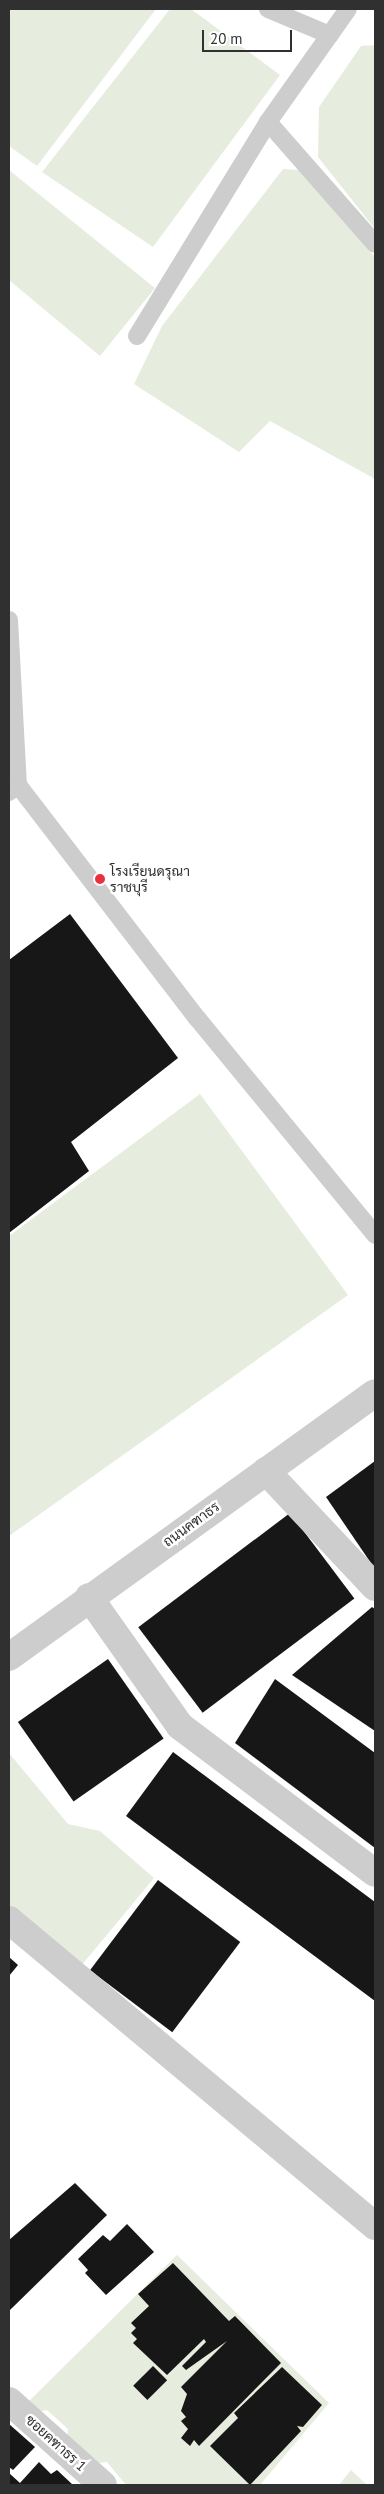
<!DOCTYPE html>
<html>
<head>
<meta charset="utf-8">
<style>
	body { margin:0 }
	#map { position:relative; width:384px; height:2494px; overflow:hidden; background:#fff; font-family:"PT Sans",Sarabun,sans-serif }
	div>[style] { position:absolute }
	.green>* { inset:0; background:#e6edde }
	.building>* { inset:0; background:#171717; transform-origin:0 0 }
	.service>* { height:18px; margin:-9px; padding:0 9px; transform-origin:9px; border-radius:9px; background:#cdcdcd }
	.minor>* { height:28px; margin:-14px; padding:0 14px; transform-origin:14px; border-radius:14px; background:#cdcdcd }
	.tertiary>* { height:28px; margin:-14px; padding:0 14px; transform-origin:14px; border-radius:14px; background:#cdcdcd }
	.dots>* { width:14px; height:14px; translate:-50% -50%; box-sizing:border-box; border:2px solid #fff; border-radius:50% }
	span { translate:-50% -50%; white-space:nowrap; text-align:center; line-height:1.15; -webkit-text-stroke:5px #fff; paint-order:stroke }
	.poi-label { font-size:14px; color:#303030 }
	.left { translate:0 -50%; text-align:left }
	.street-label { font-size:14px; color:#303030 }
	.frame { position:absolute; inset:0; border:10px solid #303030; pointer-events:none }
	.scale { position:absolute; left:202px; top:30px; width:90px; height:22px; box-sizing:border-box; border:2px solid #303030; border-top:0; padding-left:6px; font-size:15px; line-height:18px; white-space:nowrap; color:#303030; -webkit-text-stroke:4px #fff; paint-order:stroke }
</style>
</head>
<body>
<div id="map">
	<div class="green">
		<div style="clip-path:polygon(9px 9px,156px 9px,37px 166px,9px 146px)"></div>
		<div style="clip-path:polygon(170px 9px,191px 9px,280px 75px,153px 247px,42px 172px)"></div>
		<div style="clip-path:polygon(375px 45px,375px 229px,318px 157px,319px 107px,361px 46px)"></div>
		<div style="clip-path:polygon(283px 169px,300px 170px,375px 257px,375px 479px,270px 421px,239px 452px,134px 384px,162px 326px)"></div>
		<div style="clip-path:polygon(9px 170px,155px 288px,100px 356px,9px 280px)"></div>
		<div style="clip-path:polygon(200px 1094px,348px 1295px,9px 1536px,9px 1236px)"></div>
		<div style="clip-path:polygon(9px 1753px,68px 1824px,100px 1831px,154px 1878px,81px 1966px,9px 1906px)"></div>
		<div style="clip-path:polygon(177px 2255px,329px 2403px,260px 2485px,126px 2485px,107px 2462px,98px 2463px,67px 2440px,68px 2429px,47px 2410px,36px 2412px,26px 2404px)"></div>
		<div style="clip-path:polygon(351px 2470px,367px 2485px,339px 2485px)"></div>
	</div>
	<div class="building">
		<div style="clip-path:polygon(70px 914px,178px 1058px,71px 1142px,89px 1171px,9px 1233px,9px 960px)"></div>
		<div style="clip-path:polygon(375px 1461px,375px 1569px,326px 1497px)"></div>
		<div style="left:290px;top:1513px;width:107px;height:190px;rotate:53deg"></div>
		<div style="clip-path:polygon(372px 1607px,375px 1609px,375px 1731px,292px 1675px)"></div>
		<div style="left:108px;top:1659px;width:97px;height:110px;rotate:55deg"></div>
		<div style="clip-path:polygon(275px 1679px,375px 1753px,375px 1848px,235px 1743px)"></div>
		<div style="clip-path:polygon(173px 1752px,375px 1902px,375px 2001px,126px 1816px)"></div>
		<div style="left:158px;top:1880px;width:103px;height:113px;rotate:37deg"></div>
		<div style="clip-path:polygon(9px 1957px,18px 1965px,9px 1976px)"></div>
		<div style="clip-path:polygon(75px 2183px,107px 2215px,9px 2311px,9px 2240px)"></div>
		<div style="clip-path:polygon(127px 2224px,154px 2252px,106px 2295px,85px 2273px,88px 2270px,78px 2259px,103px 2235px,110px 2241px)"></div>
		<div style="clip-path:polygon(173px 2263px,229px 2321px,235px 2316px,281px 2363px,199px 2446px,194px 2440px,190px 2446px,181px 2438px,188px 2429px,181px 2421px,186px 2417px,181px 2411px,187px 2394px,181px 2387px,227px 2341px,186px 2370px,182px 2366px,206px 2342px,204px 2339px,167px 2375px,133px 2343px,137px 2339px,131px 2333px,136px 2328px,131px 2323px,149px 2306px,138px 2294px)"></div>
		<div style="left:153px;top:2366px;width:20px;height:28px;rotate:45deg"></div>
		<div style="clip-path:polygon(282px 2367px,322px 2405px,303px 2427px,297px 2426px,301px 2431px,250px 2485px,210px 2446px,238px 2418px,234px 2413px)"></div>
		<div style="clip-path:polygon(9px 2424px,35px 2447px,13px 2470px,9px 2467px)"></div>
		<div style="clip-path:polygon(39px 2462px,51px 2474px,57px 2470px,73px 2485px,9px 2485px,9px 2473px,20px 2483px)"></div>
	</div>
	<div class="service">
		<div style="left:268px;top:9px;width:67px;rotate:22.8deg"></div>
		<div style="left:268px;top:122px;width:162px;rotate:48.7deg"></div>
		<div style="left:137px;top:336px;width:251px;rotate:-58.5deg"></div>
		<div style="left:268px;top:122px;width:138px;rotate:-54.7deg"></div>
		<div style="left:9px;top:620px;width:165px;rotate:86.9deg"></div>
		<div style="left:9px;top:792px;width:11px;rotate:-38deg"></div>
		<div style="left:18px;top:785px;width:294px;rotate:52.5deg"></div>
		<div style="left:197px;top:1018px;width:281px;rotate:50.6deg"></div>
	</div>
	<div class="minor">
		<div style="left:266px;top:1471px;width:159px;rotate:46.8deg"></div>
		<div style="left:89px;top:1597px;width:158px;rotate:54.8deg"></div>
		<div style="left:180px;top:1726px;width:244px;rotate:37deg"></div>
		<div style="left:9px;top:1920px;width:477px;rotate:39.9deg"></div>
		<div style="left:9px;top:2401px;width:126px;rotate:41.8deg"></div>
	</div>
	<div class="tertiary">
		<div style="left:9px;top:1657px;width:451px;rotate:-35.8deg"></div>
	</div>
	<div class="dots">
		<div style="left:100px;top:879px;background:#e9303c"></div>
	</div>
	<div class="poi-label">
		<span class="left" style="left:110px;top:879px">โรงเรียนดรุณา<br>ราชบุรี</span>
	</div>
	<div class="street-label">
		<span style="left:191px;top:1524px;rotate:-36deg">ถนนคฑาธร</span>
		<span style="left:56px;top:2443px;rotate:42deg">ซอยคฑาธร 1</span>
	</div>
	<div class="frame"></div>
	<div class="scale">20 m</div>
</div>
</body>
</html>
